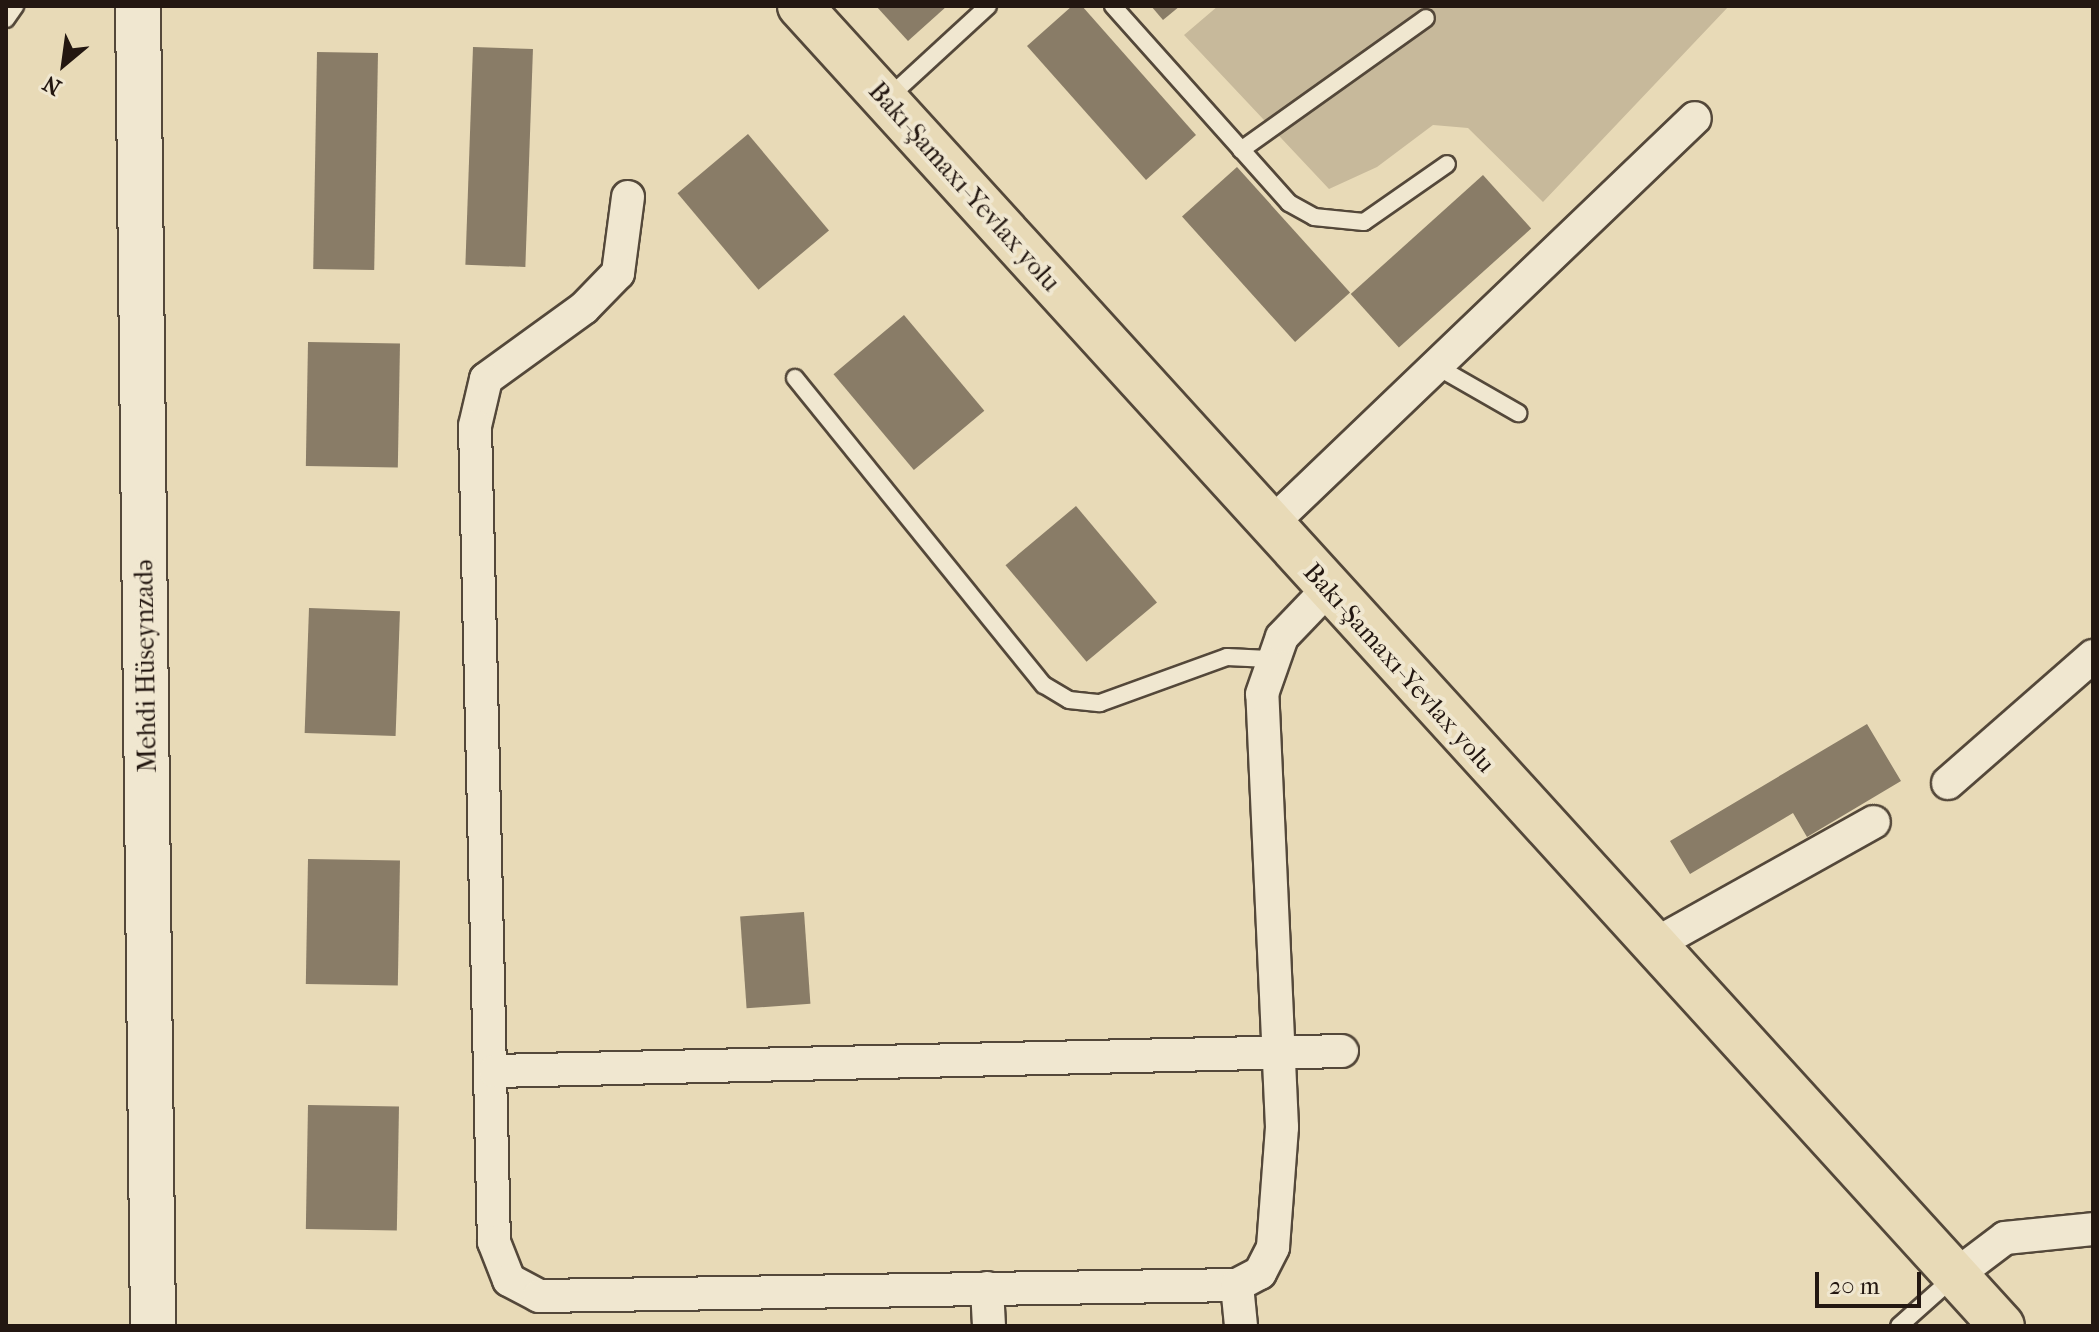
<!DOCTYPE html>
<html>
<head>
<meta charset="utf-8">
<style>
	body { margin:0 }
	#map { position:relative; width:2099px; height:1332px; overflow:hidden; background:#e8dab7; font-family:"IM FELL French Canon",serif }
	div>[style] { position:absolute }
	.green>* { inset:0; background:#c7b99b }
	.building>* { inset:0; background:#897c67; transform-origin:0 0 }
	.roads { filter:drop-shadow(2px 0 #54483a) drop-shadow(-2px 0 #54483a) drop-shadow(0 2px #54483a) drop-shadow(0 -2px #54483a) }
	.service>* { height:16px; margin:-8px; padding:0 8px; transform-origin:8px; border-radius:8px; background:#f0e7d0 }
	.minor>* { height:32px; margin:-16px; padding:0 16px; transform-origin:16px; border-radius:16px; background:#f0e7d0 }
	.secondary>* { height:44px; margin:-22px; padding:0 22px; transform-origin:22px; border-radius:22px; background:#f0e7d0 }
	.trunk>* { height:44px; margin:-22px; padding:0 22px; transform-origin:22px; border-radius:22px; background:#e8dab7 }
	span { translate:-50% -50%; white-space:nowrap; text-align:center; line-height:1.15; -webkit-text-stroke:8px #f0e7d0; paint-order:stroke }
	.street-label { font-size:26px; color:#231711 }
	.frame { position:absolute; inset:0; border:8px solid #231711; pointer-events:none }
	.north { position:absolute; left:24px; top:24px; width:80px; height:80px; -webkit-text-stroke:6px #f0e7d0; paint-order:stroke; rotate:209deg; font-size:22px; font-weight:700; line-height:32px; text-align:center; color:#231711 }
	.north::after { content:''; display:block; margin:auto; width:28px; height:36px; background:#231711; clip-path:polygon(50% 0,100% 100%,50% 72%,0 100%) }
	.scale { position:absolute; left:1815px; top:1272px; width:106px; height:36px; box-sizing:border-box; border:4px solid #231711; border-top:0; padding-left:10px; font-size:24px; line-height:28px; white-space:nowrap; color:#231711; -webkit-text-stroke:6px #f0e7d0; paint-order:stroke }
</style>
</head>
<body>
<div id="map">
	<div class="green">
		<div style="clip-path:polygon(1218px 6px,1729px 6px,1543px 202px,1468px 128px,1433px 125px,1377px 167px,1329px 189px,1184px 35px)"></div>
	</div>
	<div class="building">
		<div style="clip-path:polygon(876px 6px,947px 6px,908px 41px)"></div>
		<div style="clip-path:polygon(1072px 6px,1082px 6px,1196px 135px,1146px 180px,1027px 46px)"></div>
		<div style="clip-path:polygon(1151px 6px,1180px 6px,1163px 20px)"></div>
		<div style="left:473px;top:47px;width:60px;height:218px;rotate:2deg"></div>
		<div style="left:317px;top:52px;width:61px;height:217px;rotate:1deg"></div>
		<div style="left:748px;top:134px;width:126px;height:92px;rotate:50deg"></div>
		<div style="left:1237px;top:167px;width:169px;height:74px;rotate:48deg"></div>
		<div style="left:1483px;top:175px;width:72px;height:178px;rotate:48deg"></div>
		<div style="left:904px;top:315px;width:125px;height:92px;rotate:50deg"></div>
		<div style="left:308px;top:342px;width:92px;height:124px;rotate:1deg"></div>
		<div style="left:1076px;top:506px;width:126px;height:92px;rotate:50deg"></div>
		<div style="left:309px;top:608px;width:91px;height:125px;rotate:2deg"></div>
		<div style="clip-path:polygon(1867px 724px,1901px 781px,1807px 837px,1793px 813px,1690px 874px,1670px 841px)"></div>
		<div style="left:308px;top:859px;width:92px;height:125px;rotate:1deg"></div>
		<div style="left:804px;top:912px;width:92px;height:64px;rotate:86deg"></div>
		<div style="left:308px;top:1105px;width:91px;height:124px;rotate:1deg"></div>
	</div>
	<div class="roads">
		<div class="service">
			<div style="left:1113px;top:6px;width:264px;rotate:48.2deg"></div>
			<div style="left:1289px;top:203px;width:29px;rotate:29deg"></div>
			<div style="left:1314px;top:217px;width:50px;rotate:5.7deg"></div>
			<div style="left:1364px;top:222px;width:101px;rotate:-34.9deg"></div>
			<div style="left:6px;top:19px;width:16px;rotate:-55deg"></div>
			<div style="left:887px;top:99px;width:137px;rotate:-42.6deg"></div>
			<div style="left:1241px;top:150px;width:227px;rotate:-35.5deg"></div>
			<div style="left:1436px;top:366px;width:95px;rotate:29.8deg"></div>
			<div style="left:795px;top:378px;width:395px;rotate:51deg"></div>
			<div style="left:1044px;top:685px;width:29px;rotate:31deg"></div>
			<div style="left:1069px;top:700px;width:31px;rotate:6deg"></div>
			<div style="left:1100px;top:703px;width:135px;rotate:-19.9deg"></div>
			<div style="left:1227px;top:657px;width:42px;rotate:2.7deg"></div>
			<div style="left:1899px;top:1326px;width:74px;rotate:-41.7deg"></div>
		</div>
		<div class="minor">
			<div style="left:628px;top:197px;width:77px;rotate:97.5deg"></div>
			<div style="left:618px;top:273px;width:49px;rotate:134.2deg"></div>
			<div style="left:584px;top:308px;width:121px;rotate:144.1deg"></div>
			<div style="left:486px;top:379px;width:48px;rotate:103.2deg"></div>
			<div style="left:475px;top:426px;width:816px;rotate:88.67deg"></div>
			<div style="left:494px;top:1242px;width:41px;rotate:68.5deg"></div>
			<div style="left:509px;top:1280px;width:34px;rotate:28deg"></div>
			<div style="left:539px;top:1296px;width:698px;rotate:-0.9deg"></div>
			<div style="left:1237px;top:1285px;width:26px;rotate:-28deg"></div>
			<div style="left:1260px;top:1273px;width:29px;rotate:-63deg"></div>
			<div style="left:1273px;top:1247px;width:120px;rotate:-85.7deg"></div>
			<div style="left:1282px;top:1127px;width:433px;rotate:-92.6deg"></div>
			<div style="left:1262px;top:694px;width:60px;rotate:-70.7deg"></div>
			<div style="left:1282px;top:637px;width:65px;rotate:-46.2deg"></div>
			<div style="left:1270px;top:525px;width:588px;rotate:-43.76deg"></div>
			<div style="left:1948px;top:783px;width:193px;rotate:-41.2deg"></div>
			<div style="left:1652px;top:946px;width:254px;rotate:-29.2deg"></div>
			<div style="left:495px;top:1071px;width:847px;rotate:-1.35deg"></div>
			<div style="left:1956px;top:1275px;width:61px;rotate:-37.1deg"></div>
			<div style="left:2005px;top:1238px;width:88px;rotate:-5.8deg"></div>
			<div style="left:1237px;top:1285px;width:41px;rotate:84.4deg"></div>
			<div style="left:987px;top:1288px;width:38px;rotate:87deg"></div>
		</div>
		<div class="secondary">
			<div style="left:138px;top:6px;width:1320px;rotate:89.35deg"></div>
		</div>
		<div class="trunk">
			<div style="left:800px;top:6px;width:1785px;rotate:47.68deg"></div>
		</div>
	</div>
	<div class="street-label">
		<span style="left:964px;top:187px;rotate:48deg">Bakı-Şamaxı-Yevlax yolu</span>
		<span style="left:146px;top:666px;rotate:-91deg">Mehdi Hüseynzadə</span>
		<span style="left:1399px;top:668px;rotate:48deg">Bakı-Şamaxı-Yevlax yolu</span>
	</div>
	<div class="frame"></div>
	<div class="north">N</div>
	<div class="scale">20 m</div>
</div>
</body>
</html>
